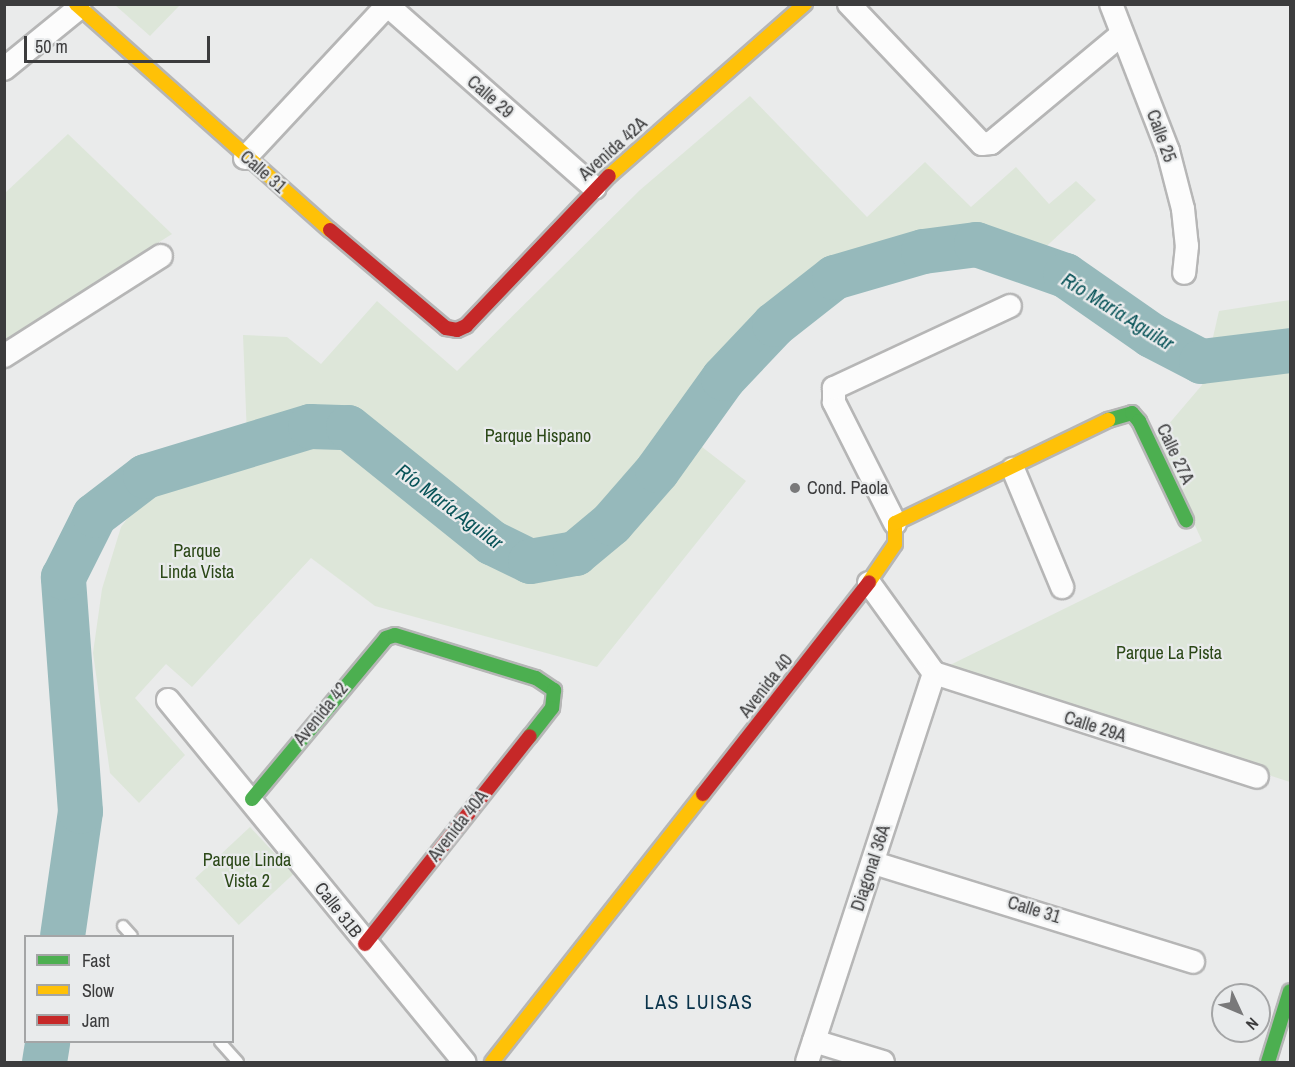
<!DOCTYPE html>
<html>
<head>
<meta charset="utf-8">
<style>
	body { margin:0 }
	#map { position:relative; width:1295px; height:1067px; overflow:hidden; background:#eaebeb; font-family:"Archivo Narrow",sans-serif }
	div>[style] { position:absolute }
	.green>* { inset:0; background:#dde6d9; transform-origin:0 0 }
	.river>* { height:45px; margin:-22.5px; padding:0 22.5px; transform-origin:22.5px; border-radius:22.5px; background:#96b9bb }
	.roads { filter:drop-shadow(2px 0 #b6b6b6) drop-shadow(-2px 0 #b6b6b6) drop-shadow(0 2px #b6b6b6) drop-shadow(0 -2px #b6b6b6) }
	.lane>* { height:10px; margin:-5px; padding:0 5px; transform-origin:5px; border-radius:5px; background:#fcfcfc }
	.street>* { height:22px; margin:-11px; padding:0 11px; transform-origin:11px; border-radius:11px; background:#fcfcfc }
	.fast>* { height:14px; margin:-7px; padding:0 7px; transform-origin:7px; border-radius:7px; background:#4caf50 }
	.slow>* { height:14px; margin:-7px; padding:0 7px; transform-origin:7px; border-radius:7px; background:#ffc107 }
	.jam>* { height:14px; margin:-7px; padding:0 7px; transform-origin:7px; border-radius:7px; background:#c62828 }
	.dots>* { width:16px; height:16px; translate:-50% -50%; box-sizing:border-box; border:3px solid #e9ebec; border-radius:50% }
	span { translate:-50% -50%; white-space:nowrap; text-align:center; line-height:1.15; -webkit-text-stroke:4.5px #e9ebec; paint-order:stroke }
	.street-label { font-size:18px; color:#3c3c3d }
	.park-label { font-size:18px; color:#2b4817 }
	.poi-label { font-size:18px; color:#3c3c3d }
	.left { translate:0 -50%; text-align:left }
	.water-label { font-size:20px; color:#085358; font-style:italic }
	.neighbourhood-label { font-size:20px; color:#093249; letter-spacing:1.5px }
	.frame { position:absolute; inset:0; border:6px solid #3c3c3d; pointer-events:none }
	.legend { position:absolute; left:24px; top:935px; width:210px; height:108px; box-sizing:border-box; background:#e9ebec; border:2px solid #a4a5a6; margin:0; padding:8px 10px; list-style:none; font-size:18px; color:#3c3c3d }
	.legend li { display:flex; align-items:center; gap:12px; height:30px }
	.legend b { width:30px; border:2px solid #a4a5a6 }
	.north { position:absolute; left:1211px; top:983px; width:60px; height:60px; box-sizing:border-box; background:#e9ebec; border:2px solid #a4a5a6; border-radius:50%; rotate:134deg; font-size:16px; font-weight:700; line-height:24px; text-align:center; color:#3c3c3d }
	.north::after { content:''; display:block; margin:auto; width:21px; height:27px; background:#79797a; clip-path:polygon(50% 0,100% 100%,50% 72%,0 100%) }
	.scale { position:absolute; left:24px; top:36px; width:186px; height:27px; box-sizing:border-box; border:3px solid #3c3c3d; border-top:0; padding-left:8px; font-size:18px; line-height:21px; white-space:nowrap; color:#3c3c3d; -webkit-text-stroke:4px #e9ebec; paint-order:stroke }
</style>
</head>
<body>
<div id="map">
	<div class="green">
		<div style="clip-path:polygon(115px 5px,180px 5px,150px 36px)"></div>
		<div style="clip-path:polygon(750px 96px,867px 217px,925px 162px,971px 207px,1016px 167px,1049px 204px,1076px 181px,1096px 200px,1035px 257px,975px 238px,923px 244px,834px 268px,775px 311px,717px 371px,613px 509px,572px 545px,526px 552px,493px 534px,356px 421px,313px 418px,247px 436px,243px 335px,287px 337px,321px 364px,377px 301px,457px 371px,640px 190px)"></div>
		<div style="clip-path:polygon(68px 134px,172px 234px,5px 340px,5px 193px)"></div>
		<div style="clip-path:polygon(1290px 300px,1290px 782px,944px 668px,1202px 541px,1156px 439px,1202px 385px,1219px 311px)"></div>
		<div style="clip-path:polygon(693px 440px,746px 481px,597px 667px,375px 606px,311px 558px,192px 687px,166px 664px,135px 698px,185px 755px,139px 803px,110px 773px,93px 653px,102px 589px,121px 527px,146px 494px,201px 472px,273px 452px,328px 445px,355px 455px,461px 543px,515px 579px,564px 573px,597px 555px,648px 504px)"></div>
		<div style="left:250px;top:827px;width:64px;height:75px;rotate:47deg"></div>
	</div>
	<div class="river">
		<div style="left:62px;top:936px;width:126px;rotate:-81.8deg"></div>
		<div style="left:80px;top:811px;width:235px;rotate:-94.2deg"></div>
		<div style="left:63px;top:577px;width:69px;rotate:-63.4deg"></div>
		<div style="left:94px;top:515px;width:64px;rotate:-37.4deg"></div>
		<div style="left:145px;top:476px;width:172px;rotate:-16.9deg"></div>
		<div style="left:310px;top:426px;width:38px;rotate:2deg"></div>
		<div style="left:348px;top:427px;width:184px;rotate:38.8deg"></div>
		<div style="left:491px;top:542px;width:43px;rotate:26deg"></div>
		<div style="left:530px;top:561px;width:46px;rotate:-10.1deg"></div>
		<div style="left:575px;top:553px;width:47px;rotate:-39.8deg"></div>
		<div style="left:611px;top:523px;width:70px;rotate:-49deg"></div>
		<div style="left:657px;top:470px;width:113px;rotate:-54.3deg"></div>
		<div style="left:723px;top:378px;width:74px;rotate:-46.6deg"></div>
		<div style="left:774px;top:324px;width:76px;rotate:-38.1deg"></div>
		<div style="left:834px;top:277px;width:93px;rotate:-16.3deg"></div>
		<div style="left:923px;top:251px;width:53px;rotate:-7.5deg"></div>
		<div style="left:976px;top:244px;width:94px;rotate:19.2deg"></div>
		<div style="left:1065px;top:275px;width:105px;rotate:34.9deg"></div>
		<div style="left:1151px;top:335px;width:56px;rotate:27.5deg"></div>
		<div style="left:1201px;top:361px;width:90px;rotate:-7deg"></div>
		<div style="left:44px;top:1062px;width:20px;rotate:-81deg"></div>
	</div>
	<div class="roads">
		<div class="lane">
			<div style="left:123px;top:926px;width:13px;rotate:48deg"></div>
			<div style="left:220px;top:1042px;width:27px;rotate:48deg"></div>
		</div>
		<div class="street">
			<div style="left:386px;top:4px;width:278px;rotate:41.4deg"></div>
			<div style="left:849px;top:4px;width:193px;rotate:46.5deg"></div>
			<div style="left:982px;top:144px;width:9px;rotate:-6deg"></div>
			<div style="left:991px;top:143px;width:170px;rotate:-39.8deg"></div>
			<div style="left:1111px;top:4px;width:158px;rotate:68.8deg"></div>
			<div style="left:1168px;top:151px;width:60px;rotate:75.5deg"></div>
			<div style="left:1183px;top:209px;width:37px;rotate:84deg"></div>
			<div style="left:1187px;top:246px;width:27px;rotate:96deg"></div>
			<div style="left:4px;top:69px;width:97px;rotate:-39.1deg"></div>
			<div style="left:245px;top:158px;width:207px;rotate:-47deg"></div>
			<div style="left:4px;top:356px;width:186px;rotate:-32.5deg"></div>
			<div style="left:1013px;top:469px;width:128px;rotate:67.4deg"></div>
			<div style="left:895px;top:523px;width:136px;rotate:-116.8deg"></div>
			<div style="left:834px;top:402px;width:14px;rotate:-90deg"></div>
			<div style="left:834px;top:388px;width:194px;rotate:-25deg"></div>
			<div style="left:869px;top:583px;width:111px;rotate:54.2deg"></div>
			<div style="left:934px;top:673px;width:339px;rotate:17.8deg"></div>
			<div style="left:168px;top:700px;width:468px;rotate:50.7deg"></div>
			<div style="left:874px;top:863px;width:334px;rotate:17.2deg"></div>
			<div style="left:814px;top:1041px;width:72px;rotate:16.9deg"></div>
			<div style="left:807px;top:1062px;width:409px;rotate:-71.9deg"></div>
		</div>
		<div class="fast">
			<div style="left:1108px;top:420px;width:25px;rotate:-16deg"></div>
			<div style="left:1132px;top:413px;width:11px;rotate:49deg"></div>
			<div style="left:1139px;top:421px;width:110px;rotate:64.6deg"></div>
			<div style="left:252px;top:799px;width:209px;rotate:-50.2deg"></div>
			<div style="left:386px;top:638px;width:9px;rotate:-18deg"></div>
			<div style="left:395px;top:635px;width:147px;rotate:17deg"></div>
			<div style="left:536px;top:678px;width:22px;rotate:34deg"></div>
			<div style="left:554px;top:690px;width:18px;rotate:96deg"></div>
			<div style="left:552px;top:708px;width:36px;rotate:128deg"></div>
			<div style="left:1268px;top:1062px;width:74px;rotate:-72.8deg"></div>
		</div>
		<div class="slow">
			<div style="left:76px;top:4px;width:340px;rotate:41.7deg"></div>
			<div style="left:609px;top:176px;width:261px;rotate:-41.3deg"></div>
			<div style="left:869px;top:582px;width:46px;rotate:-55.6deg"></div>
			<div style="left:895px;top:544px;width:21px;rotate:-90deg"></div>
			<div style="left:895px;top:523px;width:237px;rotate:-25.8deg"></div>
			<div style="left:492px;top:1062px;width:341px;rotate:-51.8deg"></div>
		</div>
		<div class="jam">
			<div style="left:330px;top:230px;width:152px;rotate:40.2deg"></div>
			<div style="left:446px;top:328px;width:11px;rotate:10deg"></div>
			<div style="left:457px;top:330px;width:10px;rotate:-24deg"></div>
			<div style="left:466px;top:326px;width:207px;rotate:-46.4deg"></div>
			<div style="left:703px;top:794px;width:269px;rotate:-51.9deg"></div>
			<div style="left:365px;top:944px;width:265px;rotate:-51.6deg"></div>
		</div>
	</div>
	<div class="dots">
		<div style="left:795px;top:488px;background:#79797a"></div>
	</div>
	<div class="street-label">
		<span style="left:490px;top:97px;rotate:41deg">Calle 29</span>
		<span style="left:1161px;top:136px;rotate:70deg">Calle 25</span>
		<span style="left:613px;top:149px;rotate:-42deg">Avenida 42A</span>
		<span style="left:263px;top:172px;rotate:41deg">Calle 31</span>
		<span style="left:1175px;top:454px;rotate:65deg">Calle 27A</span>
		<span style="left:766px;top:686px;rotate:-52deg">Avenida 40</span>
		<span style="left:321px;top:714px;rotate:-51deg">Avenida 42</span>
		<span style="left:1095px;top:727px;rotate:18deg">Calle 29A</span>
		<span style="left:458px;top:826px;rotate:-52deg">Avenida 40A</span>
		<span style="left:871px;top:868px;rotate:-72deg">Diagonal 36A</span>
		<span style="left:338px;top:910px;rotate:52deg">Calle 31B</span>
		<span style="left:1034px;top:910px;rotate:17deg">Calle 31</span>
	</div>
	<div class="park-label">
		<span style="left:538px;top:436px">Parque Hispano</span>
		<span style="left:197px;top:562px">Parque<br>Linda Vista</span>
		<span style="left:1169px;top:653px">Parque La Pista</span>
		<span style="left:247px;top:871px">Parque Linda<br>Vista 2</span>
	</div>
	<div class="poi-label">
		<span class="left" style="left:807px;top:488px">Cond. Paola</span>
	</div>
	<div class="water-label">
		<span style="left:1118px;top:311px;rotate:32deg">Río María Aguilar</span>
		<span style="left:450px;top:506px;rotate:37deg">Río María Aguilar</span>
	</div>
	<div class="neighbourhood-label">
		<span style="left:699px;top:1001px">LAS LUISAS</span>
	</div>
	<div class="frame"></div>
	<ul class="legend">
	<li><b style="height:8px;background:#4caf50"></b>Fast</li>
	<li><b style="height:8px;background:#ffc107"></b>Slow</li>
	<li><b style="height:8px;background:#c62828"></b>Jam</li>
	</ul>
	<div class="north">N</div>
	<div class="scale">50 m</div>
</div>
</body>
</html>
